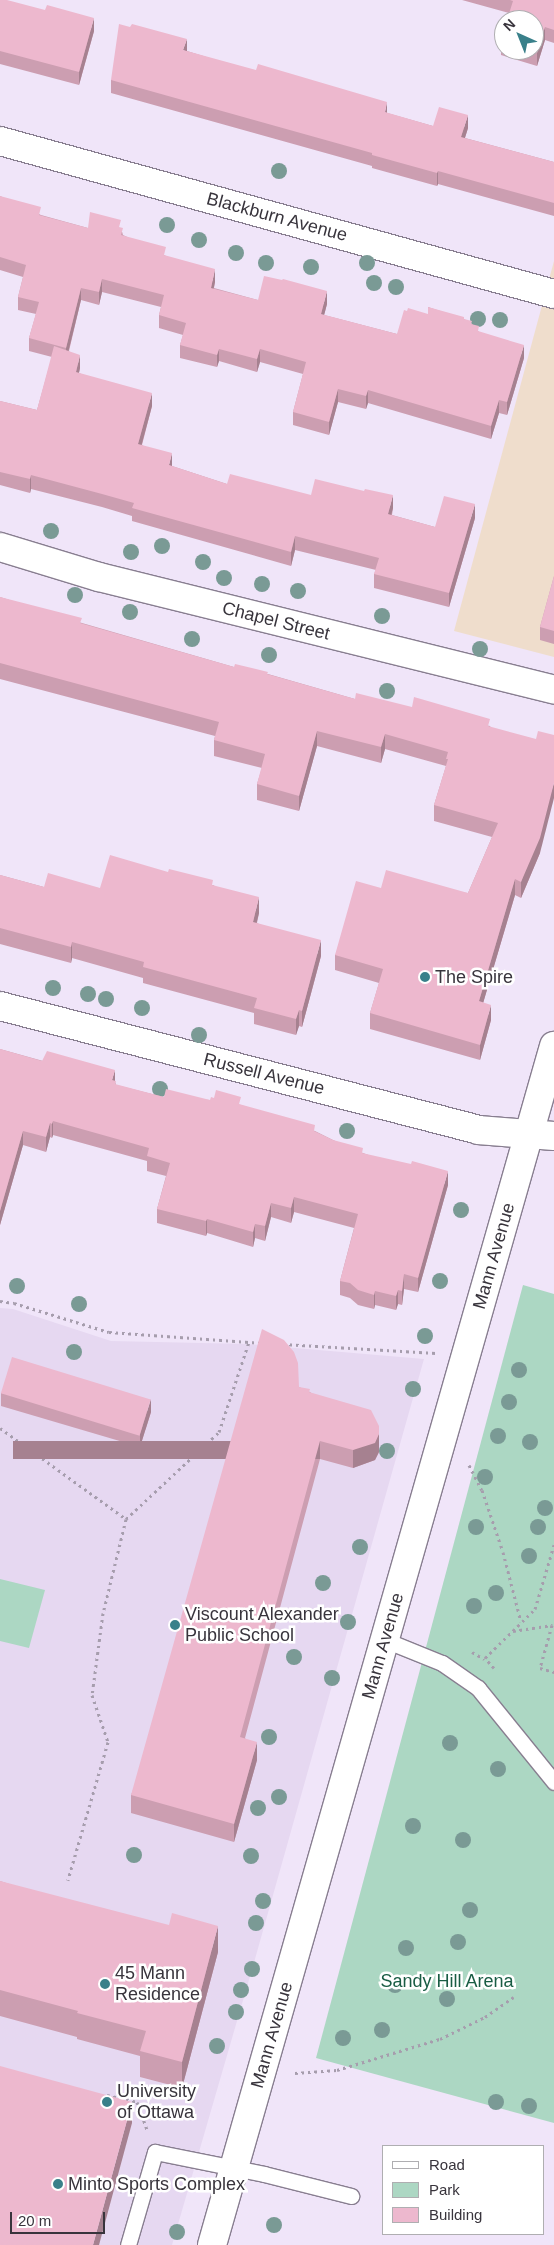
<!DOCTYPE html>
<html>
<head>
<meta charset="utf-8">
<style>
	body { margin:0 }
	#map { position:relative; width:554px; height:2245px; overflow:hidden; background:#f0e5f9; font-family:Arial,sans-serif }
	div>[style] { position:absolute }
	.commercial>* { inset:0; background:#efddcc }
	.built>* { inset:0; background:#e6d8f1 }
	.green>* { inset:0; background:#acd7c3 }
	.path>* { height:3px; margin-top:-1.5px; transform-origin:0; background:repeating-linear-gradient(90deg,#a69dad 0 2.5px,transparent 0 6.5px) }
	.roads { filter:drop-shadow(1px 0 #887e90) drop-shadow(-1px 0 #887e90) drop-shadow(0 1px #887e90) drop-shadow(0 -1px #887e90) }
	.service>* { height:15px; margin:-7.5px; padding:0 7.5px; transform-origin:7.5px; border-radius:7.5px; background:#fff }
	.minor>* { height:28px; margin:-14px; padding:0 14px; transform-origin:14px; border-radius:14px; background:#fff }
	.tertiary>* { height:28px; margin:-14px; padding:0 14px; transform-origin:14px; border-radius:14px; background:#fff }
	.trees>* { width:16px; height:16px; margin:-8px; border-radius:50%; background:#7a9a95 }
	.wall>* { inset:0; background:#cc9eb1 }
	.shaded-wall>* { inset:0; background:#a68190; transform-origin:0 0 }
	.building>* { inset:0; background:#edb8ce; transform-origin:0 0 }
	.dots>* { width:14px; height:14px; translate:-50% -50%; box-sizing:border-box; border:2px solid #fff; border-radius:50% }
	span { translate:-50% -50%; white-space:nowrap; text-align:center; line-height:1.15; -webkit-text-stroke:5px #fff; paint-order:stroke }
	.street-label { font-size:18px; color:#38343c }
	.poi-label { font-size:18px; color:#38343c }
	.left { translate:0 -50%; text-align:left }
	.park-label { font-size:18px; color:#195c44 }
	.legend { position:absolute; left:382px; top:2145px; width:162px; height:90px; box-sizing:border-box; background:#fff; border:1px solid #afaeb1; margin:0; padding:6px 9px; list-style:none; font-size:15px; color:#38343c }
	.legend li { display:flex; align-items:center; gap:10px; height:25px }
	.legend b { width:25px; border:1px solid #afaeb1 }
	.north { position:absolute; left:494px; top:10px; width:50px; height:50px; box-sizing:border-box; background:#fff; border:1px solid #afaeb1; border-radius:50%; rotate:316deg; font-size:14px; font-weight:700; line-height:20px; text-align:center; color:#38343c }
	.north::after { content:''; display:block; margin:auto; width:18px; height:22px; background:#39808a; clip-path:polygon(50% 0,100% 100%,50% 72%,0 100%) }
	.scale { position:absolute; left:10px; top:2212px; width:95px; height:22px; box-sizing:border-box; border:2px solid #38343c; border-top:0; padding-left:6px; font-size:15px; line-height:18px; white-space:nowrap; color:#38343c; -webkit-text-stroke:4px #fff; paint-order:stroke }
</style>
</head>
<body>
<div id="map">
	<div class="commercial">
		<div style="clip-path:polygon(554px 261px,554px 657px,454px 631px)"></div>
	</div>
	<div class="built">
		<div style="clip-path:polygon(0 1308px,13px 1309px,111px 1341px,247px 1344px,424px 1359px,255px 1959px,172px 2245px,0 2245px)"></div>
	</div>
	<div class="green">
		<div style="clip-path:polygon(523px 1285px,554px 1294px,554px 2123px,316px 2058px)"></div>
		<div style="clip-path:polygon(0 1579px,45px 1590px,29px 1648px,0 1641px)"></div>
	</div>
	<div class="path">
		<div style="left:0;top:1301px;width:14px;rotate:8deg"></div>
		<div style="left:14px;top:1303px;width:99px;rotate:17deg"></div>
		<div style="left:109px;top:1332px;width:153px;rotate:4.1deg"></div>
		<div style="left:283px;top:1344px;width:153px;rotate:3.4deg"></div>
		<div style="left:0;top:1428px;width:155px;rotate:35.8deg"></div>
		<div style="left:126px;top:1519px;width:97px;rotate:103.7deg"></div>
		<div style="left:103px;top:1613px;width:83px;rotate:97.6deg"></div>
		<div style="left:92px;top:1695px;width:50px;rotate:71.2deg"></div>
		<div style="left:108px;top:1742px;width:144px;rotate:106.2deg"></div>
		<div style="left:469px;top:1465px;width:28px;rotate:63deg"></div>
		<div style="left:482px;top:1490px;width:65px;rotate:71.3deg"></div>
		<div style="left:503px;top:1552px;width:72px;rotate:75.6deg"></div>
		<div style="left:126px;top:1519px;width:127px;rotate:-43.1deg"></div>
		<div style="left:219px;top:1432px;width:95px;rotate:-71.6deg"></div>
		<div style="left:552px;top:1625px;width:45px;rotate:105.6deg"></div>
		<div style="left:540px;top:1668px;width:15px;rotate:16deg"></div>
		<div style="left:513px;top:1631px;width:40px;rotate:-8.5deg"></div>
		<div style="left:472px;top:1652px;width:14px;rotate:30deg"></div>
		<div style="left:494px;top:1668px;width:13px;rotate:-132deg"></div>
		<div style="left:485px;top:1658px;width:70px;rotate:-44.4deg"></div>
		<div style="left:535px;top:1609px;width:67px;rotate:-73.5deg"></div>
		<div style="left:295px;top:2073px;width:42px;rotate:-4.1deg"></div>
		<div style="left:337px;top:2070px;width:108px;rotate:-16.8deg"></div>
		<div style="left:440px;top:2039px;width:50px;rotate:-26.1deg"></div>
		<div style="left:485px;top:2017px;width:35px;rotate:-35deg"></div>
		<div style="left:107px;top:2095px;width:31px;rotate:13deg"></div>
		<div style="left:137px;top:2102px;width:30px;rotate:70deg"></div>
	</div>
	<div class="roads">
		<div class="service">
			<div style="left:385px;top:1640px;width:61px;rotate:22deg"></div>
			<div style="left:442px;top:1663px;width:44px;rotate:34.8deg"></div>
			<div style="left:478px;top:1688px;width:121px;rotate:51deg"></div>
			<div style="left:128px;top:2245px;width:97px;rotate:-73.8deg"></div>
			<div style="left:155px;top:2152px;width:111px;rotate:11.4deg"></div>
			<div style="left:264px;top:2174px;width:90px;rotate:14.2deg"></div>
		</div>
		<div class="minor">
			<div style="left:0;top:141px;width:575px;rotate:15.44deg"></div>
			<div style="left:0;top:1006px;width:494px;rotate:14.5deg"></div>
			<div style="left:478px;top:1130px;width:76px;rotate:4.5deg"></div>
		</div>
		<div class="tertiary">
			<div style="left:0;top:547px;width:103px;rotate:16.9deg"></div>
			<div style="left:99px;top:577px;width:469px;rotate:13.9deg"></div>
			<div style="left:212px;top:2245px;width:1247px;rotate:-74.08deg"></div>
		</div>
	</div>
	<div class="trees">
		<div style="left:279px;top:171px"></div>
		<div style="left:167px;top:225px"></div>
		<div style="left:199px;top:240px"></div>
		<div style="left:236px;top:253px"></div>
		<div style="left:266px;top:263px"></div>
		<div style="left:367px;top:263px"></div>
		<div style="left:311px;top:267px"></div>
		<div style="left:374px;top:283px"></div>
		<div style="left:396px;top:287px"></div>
		<div style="left:478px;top:319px"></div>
		<div style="left:500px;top:320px"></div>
		<div style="left:51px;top:531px"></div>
		<div style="left:162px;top:546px"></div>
		<div style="left:131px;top:552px"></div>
		<div style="left:203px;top:562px"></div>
		<div style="left:224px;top:578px"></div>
		<div style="left:262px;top:584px"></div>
		<div style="left:298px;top:591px"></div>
		<div style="left:75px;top:595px"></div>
		<div style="left:130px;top:612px"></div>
		<div style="left:382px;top:616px"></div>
		<div style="left:192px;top:639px"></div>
		<div style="left:480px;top:649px"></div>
		<div style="left:269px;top:655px"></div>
		<div style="left:387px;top:691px"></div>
		<div style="left:53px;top:988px"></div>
		<div style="left:88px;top:994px"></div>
		<div style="left:106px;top:999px"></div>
		<div style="left:142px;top:1008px"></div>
		<div style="left:199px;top:1035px"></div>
		<div style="left:160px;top:1089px"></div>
		<div style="left:347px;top:1131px"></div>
		<div style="left:461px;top:1210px"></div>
		<div style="left:440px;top:1281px"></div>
		<div style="left:17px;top:1286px"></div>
		<div style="left:79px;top:1304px"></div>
		<div style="left:425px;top:1336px"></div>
		<div style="left:74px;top:1352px"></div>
		<div style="left:519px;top:1370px"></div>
		<div style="left:413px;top:1389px"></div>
		<div style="left:509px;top:1402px"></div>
		<div style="left:498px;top:1436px"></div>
		<div style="left:530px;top:1442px"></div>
		<div style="left:387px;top:1451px"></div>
		<div style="left:485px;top:1477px"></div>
		<div style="left:545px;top:1508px"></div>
		<div style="left:476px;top:1527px"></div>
		<div style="left:538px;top:1527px"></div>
		<div style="left:360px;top:1547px"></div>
		<div style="left:529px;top:1556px"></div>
		<div style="left:323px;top:1583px"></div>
		<div style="left:496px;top:1593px"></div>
		<div style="left:474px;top:1606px"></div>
		<div style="left:348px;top:1622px"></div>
		<div style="left:294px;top:1657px"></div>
		<div style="left:332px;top:1678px"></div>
		<div style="left:269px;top:1737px"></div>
		<div style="left:450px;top:1743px"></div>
		<div style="left:498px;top:1769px"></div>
		<div style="left:279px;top:1797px"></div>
		<div style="left:258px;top:1808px"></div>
		<div style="left:413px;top:1826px"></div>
		<div style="left:463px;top:1840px"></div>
		<div style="left:134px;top:1855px"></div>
		<div style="left:251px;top:1856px"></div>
		<div style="left:263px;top:1901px"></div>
		<div style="left:470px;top:1910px"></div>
		<div style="left:256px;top:1923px"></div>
		<div style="left:458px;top:1942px"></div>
		<div style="left:406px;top:1948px"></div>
		<div style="left:252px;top:1969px"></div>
		<div style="left:395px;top:1985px"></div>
		<div style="left:241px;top:1990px"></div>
		<div style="left:447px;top:1999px"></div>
		<div style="left:236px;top:2012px"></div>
		<div style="left:382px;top:2030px"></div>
		<div style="left:343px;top:2038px"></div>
		<div style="left:217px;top:2046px"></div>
		<div style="left:496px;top:2102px"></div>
		<div style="left:529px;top:2106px"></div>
		<div style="left:274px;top:2225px"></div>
		<div style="left:177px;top:2232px"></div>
	</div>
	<div class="wall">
		<div style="clip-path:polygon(0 0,94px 31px,79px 85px,0 64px)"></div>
		<div style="clip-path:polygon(462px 0,554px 0,554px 43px,545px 40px,537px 66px,501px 55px,501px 42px,504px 31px,504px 50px,534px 50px,509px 13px)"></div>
		<div style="clip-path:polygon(187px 51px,387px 113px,433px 126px,468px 128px,465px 138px,554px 162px,554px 216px,438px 184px,437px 186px,372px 168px,372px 166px,111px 93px,111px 80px)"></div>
		<div style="clip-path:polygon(0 196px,41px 215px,88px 228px,121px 228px,123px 235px,166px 256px,215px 282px,214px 288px,258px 300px,327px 304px,324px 315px,397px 334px,428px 314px,428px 307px,464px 319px,472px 324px,479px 332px,524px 358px,507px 415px,499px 413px,491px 439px,368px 403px,366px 409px,338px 402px,329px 435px,293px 425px,293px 412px,303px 374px,260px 362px,257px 372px,219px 361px,217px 367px,180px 358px,180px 345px,183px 335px,159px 328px,159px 315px,161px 307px,102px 292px,99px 305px,81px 300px,69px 351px,80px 368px,79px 373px,152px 406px,142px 445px,172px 466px,227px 484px,393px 508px,392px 515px,435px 527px,475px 518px,449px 607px,374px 588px,374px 574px,376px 570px,295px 550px,291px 566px,132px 521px,132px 516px,102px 507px,31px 489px,30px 493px,0 485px,0 401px,37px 410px,52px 357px,29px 351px,29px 338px,36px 314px,18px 310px,18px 297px,23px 277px,0 270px)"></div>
		<div style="clip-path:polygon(554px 576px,554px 644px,540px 640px,540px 627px)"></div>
		<div style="clip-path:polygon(0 597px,82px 623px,234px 667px,268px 674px,355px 699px,490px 726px,540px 853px,521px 898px,515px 895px,483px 1003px,491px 1020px,480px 1060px,370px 1029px,370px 1013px,379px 983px,335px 970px,335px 955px,381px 888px,468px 893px,492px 837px,434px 821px,434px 805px,446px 766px,385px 749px,381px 763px,317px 746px,299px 811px,257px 800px,257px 784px,262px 768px,214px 756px,214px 740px,215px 736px,0 679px)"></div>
		<div style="clip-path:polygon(0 875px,44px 887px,100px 888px,213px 885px,259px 913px,257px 923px,321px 956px,302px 1027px,299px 1026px,296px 1035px,254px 1024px,254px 1013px,143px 983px,143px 978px,72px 958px,71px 963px,0 944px)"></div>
		<div style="clip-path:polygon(0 1049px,115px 1081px,116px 1085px,164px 1097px,210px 1100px,241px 1105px,315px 1131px,333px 1140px,363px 1153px,448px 1185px,418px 1292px,404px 1289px,402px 1305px,398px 1304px,396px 1310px,375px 1305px,374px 1309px,358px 1305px,350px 1298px,340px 1295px,340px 1281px,354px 1228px,294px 1212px,291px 1223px,271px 1217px,265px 1241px,255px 1238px,253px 1247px,207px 1233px,206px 1236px,157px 1223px,157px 1209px,166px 1176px,147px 1171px,147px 1161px,53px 1135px,52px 1138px,50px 1137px,46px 1152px,23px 1145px,0 1225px)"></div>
		<div style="clip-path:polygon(299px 1387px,310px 1392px,379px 1452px,375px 1460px,353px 1468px,320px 1459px,245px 1738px,257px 1760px,234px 1842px,131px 1813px,131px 1795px)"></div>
		<div style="clip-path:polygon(1px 1393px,151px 1412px,140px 1447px,1px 1406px)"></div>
		<div style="clip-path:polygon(0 1881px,218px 1952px,182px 2088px,140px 2077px,140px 2056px,77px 2039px,77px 2037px,0 2016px)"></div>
	</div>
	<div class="shaded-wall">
		<div style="clip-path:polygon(94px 18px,94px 31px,79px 85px,79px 72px)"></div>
		<div style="clip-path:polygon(545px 27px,545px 40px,537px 66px,537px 53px)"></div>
		<div style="clip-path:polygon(187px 39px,187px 52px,183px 50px)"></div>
		<div style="clip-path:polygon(387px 102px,387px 115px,385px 112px)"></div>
		<div style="clip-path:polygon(468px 115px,468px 128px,461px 150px,461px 137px)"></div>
		<div style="clip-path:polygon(438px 171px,438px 184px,437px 186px,437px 173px)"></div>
		<div style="clip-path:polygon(215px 269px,215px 282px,211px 300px,211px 288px)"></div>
		<div style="clip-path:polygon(102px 279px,102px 292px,99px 305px,99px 292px)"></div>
		<div style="clip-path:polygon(81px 288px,81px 300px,66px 361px,66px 348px)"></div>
		<div style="clip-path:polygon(327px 291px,327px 304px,321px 327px,321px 314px)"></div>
		<div style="clip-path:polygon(524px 345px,524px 358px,507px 415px,507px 402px)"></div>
		<div style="clip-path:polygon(219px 349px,219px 361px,217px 367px,217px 355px)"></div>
		<div style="clip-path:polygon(260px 349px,260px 362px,257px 372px,257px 359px)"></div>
		<div style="clip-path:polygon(80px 355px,80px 368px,76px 386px,76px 372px)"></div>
		<div style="clip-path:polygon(338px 389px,338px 402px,329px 435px,329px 422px)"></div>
		<div style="clip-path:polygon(368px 390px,368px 403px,366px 409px,366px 396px)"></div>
		<div style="clip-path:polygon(152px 393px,152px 406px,138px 458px,138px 444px)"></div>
		<div style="clip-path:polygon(499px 400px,499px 413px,491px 439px,491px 426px)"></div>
		<div style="clip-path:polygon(172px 453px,172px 467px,169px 465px)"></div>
		<div style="clip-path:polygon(31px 475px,31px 489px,30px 493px,30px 479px)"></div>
		<div style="clip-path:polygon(393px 495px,393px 508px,388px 527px,388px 514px)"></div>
		<div style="clip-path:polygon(475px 504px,475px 518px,449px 607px,449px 593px)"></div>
		<div style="clip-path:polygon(295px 536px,295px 550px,291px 566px,291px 552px)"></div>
		<div style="clip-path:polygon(317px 731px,317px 746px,299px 811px,299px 796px)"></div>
		<div style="clip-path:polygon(385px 734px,385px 749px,381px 763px,381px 747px)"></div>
		<div style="clip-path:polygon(554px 783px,554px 798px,540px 853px,521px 898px,521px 882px)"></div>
		<div style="clip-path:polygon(515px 879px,515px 895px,479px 1017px,479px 1001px)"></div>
		<div style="clip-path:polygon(259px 897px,259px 913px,253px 937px,253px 922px)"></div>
		<div style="clip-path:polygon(321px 940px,321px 956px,302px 1027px,302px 1011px)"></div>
		<div style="clip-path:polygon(72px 942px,72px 958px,71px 963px,71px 947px)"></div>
		<div style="clip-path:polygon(491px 1005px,491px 1020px,480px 1060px,480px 1045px)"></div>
		<div style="clip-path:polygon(299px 1010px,299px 1026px,296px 1035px,296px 1019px)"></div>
		<div style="clip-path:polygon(115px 1070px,115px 1084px,112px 1080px)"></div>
		<div style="clip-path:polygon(53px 1121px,53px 1135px,52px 1138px,52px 1124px)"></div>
		<div style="clip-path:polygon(50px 1123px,50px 1137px,46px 1152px,46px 1137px)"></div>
		<div style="clip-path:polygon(23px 1131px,23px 1145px,0 1225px,0 1211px)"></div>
		<div style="clip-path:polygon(448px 1171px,448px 1185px,418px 1292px,418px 1278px)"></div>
		<div style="clip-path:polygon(294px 1197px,294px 1212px,291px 1223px,291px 1208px)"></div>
		<div style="clip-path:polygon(271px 1203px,271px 1217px,265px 1241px,265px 1226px)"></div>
		<div style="clip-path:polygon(207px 1219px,207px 1233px,206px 1236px,206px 1221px)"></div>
		<div style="clip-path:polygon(255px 1224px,255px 1238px,253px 1247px,253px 1232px)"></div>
		<div style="clip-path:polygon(404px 1274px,404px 1289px,402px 1305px,402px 1291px)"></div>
		<div style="clip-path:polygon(398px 1290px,398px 1304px,396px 1310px,396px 1296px)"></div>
		<div style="clip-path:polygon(375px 1291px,375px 1305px,374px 1309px,374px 1295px)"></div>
		<div style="clip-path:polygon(151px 1399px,151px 1412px,140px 1447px,140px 1434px)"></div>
		<div style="clip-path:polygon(379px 1434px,379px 1452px,375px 1460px,353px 1468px,353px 1450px)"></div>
		<div style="left:320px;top:1441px;width:18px;height:307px;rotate:90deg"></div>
		<div style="clip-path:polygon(257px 1742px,257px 1760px,234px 1842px,234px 1824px)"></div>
		<div style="clip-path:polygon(218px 1926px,218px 1952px,182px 2088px,182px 2062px)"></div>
		<div style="clip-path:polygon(132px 2102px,132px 2123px,99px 2245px,93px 2245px)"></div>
	</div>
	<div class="building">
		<div style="clip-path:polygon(0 0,7px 0,45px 10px,47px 5px,94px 18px,79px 72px,0 51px)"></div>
		<div style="clip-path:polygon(510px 0,554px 0,554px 30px,545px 27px,537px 53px,527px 50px,534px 50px,534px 20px,507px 20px,513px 1px)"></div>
		<div style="clip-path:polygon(119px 24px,130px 27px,132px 24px,187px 39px,183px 50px,256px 70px,258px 64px,387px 102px,385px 112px,433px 126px,439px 107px,468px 115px,461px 137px,554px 162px,554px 203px,438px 171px,437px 173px,372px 155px,372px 153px,111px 80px)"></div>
		<div style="clip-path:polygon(504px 31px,504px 43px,501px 42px)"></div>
		<div style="clip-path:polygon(0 196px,41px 207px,39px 215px,88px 228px,90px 212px,121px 220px,119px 227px,123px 228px,121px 235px,166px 247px,164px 255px,215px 269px,211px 288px,258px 300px,264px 276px,282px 280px,283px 279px,327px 291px,321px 314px,397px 334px,404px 310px,407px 311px,408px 308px,428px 314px,428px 307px,464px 317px,464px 319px,472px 321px,471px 324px,479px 326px,478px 331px,524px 345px,507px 402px,499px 400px,491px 426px,368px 390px,366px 396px,338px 389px,329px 422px,293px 412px,306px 362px,260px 349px,257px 359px,219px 349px,217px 355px,180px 345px,186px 323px,159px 315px,164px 295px,102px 279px,99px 292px,81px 288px,66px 348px,29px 338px,39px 302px,18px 297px,26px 265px,0 257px)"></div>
		<div style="clip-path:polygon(54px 346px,80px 355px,76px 372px,152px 393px,138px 444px,172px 453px,169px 465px,227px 484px,230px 474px,311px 495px,315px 479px,364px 491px,365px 489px,393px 495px,388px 514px,435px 527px,444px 496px,475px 504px,449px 593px,374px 574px,379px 558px,295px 536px,291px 552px,132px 508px,134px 503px,102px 494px,31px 475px,30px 479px,0 472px,0 401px,37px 410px)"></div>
		<div style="clip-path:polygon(554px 576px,554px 631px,540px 627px)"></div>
		<div style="clip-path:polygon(0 597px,82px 618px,80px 623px,234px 667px,235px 664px,268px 672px,267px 674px,355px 699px,356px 693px,412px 707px,414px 697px,490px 719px,488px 726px,536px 739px,538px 731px,554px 735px,554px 783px,540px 838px,521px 882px,515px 879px,479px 1001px,491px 1005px,480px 1045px,370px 1013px,383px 969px,335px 955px,356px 881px,381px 888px,386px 870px,468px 893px,498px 823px,434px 805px,448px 759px,446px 759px,448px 752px,385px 734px,381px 747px,317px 731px,299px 796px,257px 784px,265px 754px,214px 740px,219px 722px,0 663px)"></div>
		<div style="clip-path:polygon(110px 855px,168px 872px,169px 869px,213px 880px,212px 885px,259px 897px,253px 922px,321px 940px,302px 1011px,299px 1010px,296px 1019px,254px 1008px,257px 998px,143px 967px,144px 962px,72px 942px,71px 947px,0 928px,0 875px,44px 887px,48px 873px,100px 888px)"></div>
		<div style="clip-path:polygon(0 1049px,42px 1061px,47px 1051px,115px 1070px,112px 1080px,116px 1081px,115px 1084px,164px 1097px,166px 1089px,210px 1100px,211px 1097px,214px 1098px,216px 1090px,241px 1097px,239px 1104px,315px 1125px,314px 1131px,333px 1140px,363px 1148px,362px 1153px,411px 1164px,412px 1161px,448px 1171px,418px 1278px,404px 1274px,402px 1291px,398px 1290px,396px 1296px,375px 1291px,374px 1295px,358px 1290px,350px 1283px,340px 1281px,358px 1214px,294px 1197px,291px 1208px,271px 1203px,265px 1226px,255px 1224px,253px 1232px,207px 1219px,206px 1221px,157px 1209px,170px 1163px,147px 1156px,149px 1148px,53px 1121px,52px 1124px,50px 1123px,46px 1137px,23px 1131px,0 1211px)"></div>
		<div style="clip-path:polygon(262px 1329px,284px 1340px,294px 1352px,298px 1363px,299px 1387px,310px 1389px,309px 1392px,371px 1410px,379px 1426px,379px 1434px,375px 1443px,353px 1450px,320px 1441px,240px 1737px,257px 1742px,234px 1824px,131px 1795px)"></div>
		<div style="left:12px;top:1357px;width:145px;height:38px;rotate:17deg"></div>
		<div style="clip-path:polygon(0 1881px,169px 1925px,172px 1913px,218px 1926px,182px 2062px,140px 2051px,146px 2031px,77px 2013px,78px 2011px,0 1990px)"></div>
		<div style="clip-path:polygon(0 2066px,132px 2102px,93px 2245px,0 2245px)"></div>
	</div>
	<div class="dots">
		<div style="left:425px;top:977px;background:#39808a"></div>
		<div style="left:175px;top:1625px;background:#39808a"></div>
		<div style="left:105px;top:1984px;background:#39808a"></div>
		<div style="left:107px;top:2102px;background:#39808a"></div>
		<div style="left:58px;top:2184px;background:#39808a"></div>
	</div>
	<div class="street-label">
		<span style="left:277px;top:217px;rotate:15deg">Blackburn Avenue</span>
		<span style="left:276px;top:621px;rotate:14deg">Chapel Street</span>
		<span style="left:264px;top:1074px;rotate:14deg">Russell Avenue</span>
		<span style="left:494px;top:1256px;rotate:-74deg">Mann Avenue</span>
		<span style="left:383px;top:1646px;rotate:-74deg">Mann Avenue</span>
		<span style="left:272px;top:2035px;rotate:-74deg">Mann Avenue</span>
	</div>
	<div class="poi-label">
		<span class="left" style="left:435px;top:977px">The Spire</span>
		<span class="left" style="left:185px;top:1625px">Viscount Alexander<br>Public School</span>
		<span class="left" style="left:115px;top:1984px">45 Mann<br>Residence</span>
		<span class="left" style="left:117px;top:2102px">University<br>of Ottawa</span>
		<span class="left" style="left:68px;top:2184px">Minto Sports Complex</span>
	</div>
	<div class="park-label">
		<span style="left:447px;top:1981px">Sandy Hill Arena</span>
	</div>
	<ul class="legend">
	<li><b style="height:6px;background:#fff"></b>Road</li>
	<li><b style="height:14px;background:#acd7c3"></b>Park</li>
	<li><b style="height:14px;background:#edb8ce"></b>Building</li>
	</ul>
	<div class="north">N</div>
	<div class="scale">20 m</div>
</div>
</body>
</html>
